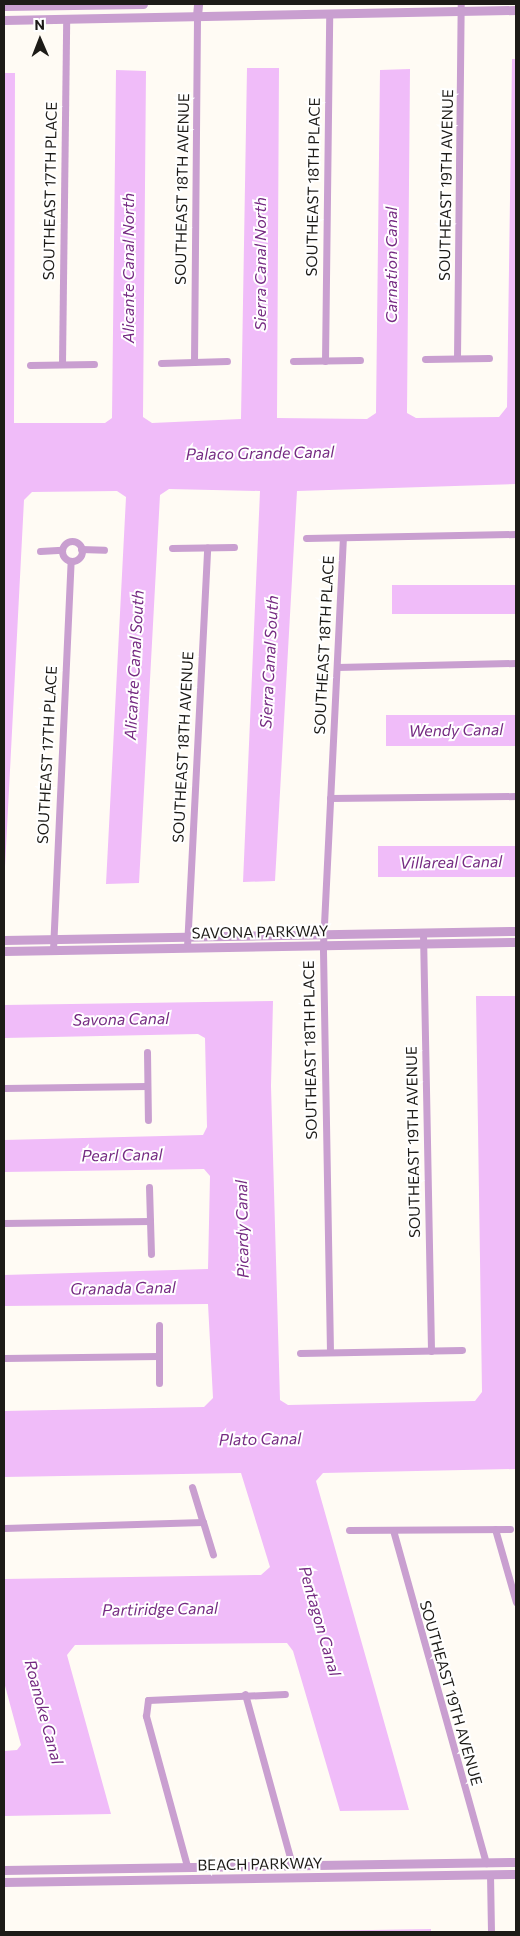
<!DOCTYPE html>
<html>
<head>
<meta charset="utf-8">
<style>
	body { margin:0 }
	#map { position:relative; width:520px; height:1936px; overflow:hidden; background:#fffbf4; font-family:Commissioner,sans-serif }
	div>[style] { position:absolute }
	.water>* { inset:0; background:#f0bcf9; transform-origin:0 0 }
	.minor>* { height:7px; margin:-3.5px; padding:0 3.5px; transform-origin:3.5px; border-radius:3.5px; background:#c99fd0 }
	.minor>.ring { margin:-3.5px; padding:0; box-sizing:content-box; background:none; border:7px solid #c99fd0; border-radius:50% }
	.tertiary>* { height:9px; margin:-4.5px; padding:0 4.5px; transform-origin:4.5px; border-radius:4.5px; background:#c99fd0 }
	span { translate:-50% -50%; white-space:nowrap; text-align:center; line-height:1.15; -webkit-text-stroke:4px #fff; paint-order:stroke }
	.street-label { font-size:15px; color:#1d1b17 }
	.water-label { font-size:16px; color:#752a82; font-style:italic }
	.frame { position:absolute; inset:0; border:5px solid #1d1b17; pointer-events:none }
	.north { position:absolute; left:15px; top:15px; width:50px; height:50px; -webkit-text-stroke:4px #fff; paint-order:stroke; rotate:359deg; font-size:14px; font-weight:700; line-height:20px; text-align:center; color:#1d1b17 }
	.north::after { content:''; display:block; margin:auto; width:18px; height:22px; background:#1d1b17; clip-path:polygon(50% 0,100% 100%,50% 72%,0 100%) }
</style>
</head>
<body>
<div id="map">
	<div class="water">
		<div style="clip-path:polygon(512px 59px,516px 59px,516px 484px,297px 491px,275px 881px,243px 882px,260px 491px,169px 489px,160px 495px,139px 883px,106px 884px,126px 497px,117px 491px,32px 492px,24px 500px,4px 886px,4px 73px,15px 73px,14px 423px,105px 423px,112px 418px,116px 70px,146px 71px,143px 417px,152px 423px,241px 419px,247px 68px,279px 68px,277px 418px,367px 419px,376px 413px,380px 70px,410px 69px,407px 413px,416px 418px,499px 417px,507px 407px)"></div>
		<div style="left:516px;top:585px;width:29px;height:124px;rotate:90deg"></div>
		<div style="left:516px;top:715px;width:31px;height:130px;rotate:90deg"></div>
		<div style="left:516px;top:846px;width:31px;height:138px;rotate:90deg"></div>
		<div style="clip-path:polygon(476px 996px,516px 996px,516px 1469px,323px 1473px,316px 1481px,409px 1810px,340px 1811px,293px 1651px,287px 1643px,75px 1645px,67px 1655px,111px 1814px,4px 1816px,4px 1751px,17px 1750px,21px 1745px,4px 1682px,4px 1579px,261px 1575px,270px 1567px,241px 1473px,4px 1477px,4px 1411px,204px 1407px,213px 1398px,208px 1304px,4px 1306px,4px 1275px,208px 1269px,210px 1176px,204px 1169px,4px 1172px,4px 1140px,203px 1135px,207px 1127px,205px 1038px,198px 1034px,4px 1038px,4px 1005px,273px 1001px,271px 1086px,280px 1400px,288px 1405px,475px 1401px,482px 1392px)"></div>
		<div style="clip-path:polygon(431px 1929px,431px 1932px,253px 1932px)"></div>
	</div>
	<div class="minor">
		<div style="left:457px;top:358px;width:354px;rotate:-89.4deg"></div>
		<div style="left:425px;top:359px;width:64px;rotate:-0.9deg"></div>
		<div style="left:293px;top:361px;width:67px;rotate:-0.9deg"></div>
		<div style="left:325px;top:361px;width:347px;rotate:-89.3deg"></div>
		<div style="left:194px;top:362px;width:346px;rotate:-89.5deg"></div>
		<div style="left:161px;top:363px;width:66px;rotate:-1.7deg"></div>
		<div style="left:62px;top:364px;width:346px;rotate:-89.3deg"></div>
		<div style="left:30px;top:365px;width:64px;rotate:-0.9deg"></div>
		<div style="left:306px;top:538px;width:210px;rotate:-1.1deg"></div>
		<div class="ring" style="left:62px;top:541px;width:13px;height:13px"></div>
		<div style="left:172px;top:548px;width:62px;rotate:-0.9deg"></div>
		<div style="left:81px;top:549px;width:23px;rotate:2deg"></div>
		<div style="left:40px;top:551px;width:22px;rotate:-3deg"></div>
		<div style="left:337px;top:667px;width:179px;rotate:-1.3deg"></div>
		<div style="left:330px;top:798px;width:186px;rotate:-0.6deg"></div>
		<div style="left:423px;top:933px;width:418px;rotate:88.9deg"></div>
		<div style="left:187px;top:947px;width:400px;rotate:-87.1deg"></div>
		<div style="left:53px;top:950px;width:389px;rotate:-87.4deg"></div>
		<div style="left:147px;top:1052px;width:68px;rotate:89.2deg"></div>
		<div style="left:4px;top:1088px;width:143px;rotate:-0.8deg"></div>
		<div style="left:149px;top:1187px;width:67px;rotate:88.3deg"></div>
		<div style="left:4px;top:1223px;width:146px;rotate:-0.8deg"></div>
		<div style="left:330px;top:1352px;width:407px;rotate:-91deg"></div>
		<div style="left:323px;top:945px;width:407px;rotate:-87.2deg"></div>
		<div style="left:300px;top:1353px;width:162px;rotate:-1.1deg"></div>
		<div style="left:159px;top:1356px;width:27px;rotate:90deg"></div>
		<div style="left:4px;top:1358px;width:155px;rotate:-0.7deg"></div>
		<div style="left:159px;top:1356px;width:31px;rotate:-90deg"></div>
		<div style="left:192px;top:1487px;width:37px;rotate:73deg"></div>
		<div style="left:4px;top:1528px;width:199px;rotate:-1.7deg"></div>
		<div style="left:203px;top:1522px;width:34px;rotate:73deg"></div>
		<div style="left:495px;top:1529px;width:76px;rotate:74deg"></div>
		<div style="left:349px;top:1530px;width:161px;rotate:-0.4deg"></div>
		<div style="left:393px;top:1530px;width:346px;rotate:74.4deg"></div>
		<div style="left:245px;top:1694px;width:177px;rotate:74.6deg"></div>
		<div style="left:187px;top:1866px;width:156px;rotate:-105.3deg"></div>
		<div style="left:146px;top:1716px;width:16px;rotate:-83deg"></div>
		<div style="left:148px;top:1700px;width:137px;rotate:-2.5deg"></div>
		<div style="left:490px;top:1874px;width:58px;rotate:89deg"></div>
	</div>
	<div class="tertiary">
		<div style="left:4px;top:6px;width:139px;rotate:-0.8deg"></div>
		<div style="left:197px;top:16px;width:12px;rotate:-85deg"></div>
		<div style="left:4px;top:20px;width:512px;rotate:-1.12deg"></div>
		<div style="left:4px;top:940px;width:512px;rotate:-1.01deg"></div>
		<div style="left:4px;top:951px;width:512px;rotate:-1.01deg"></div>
		<div style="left:4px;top:1870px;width:512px;rotate:-0.9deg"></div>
		<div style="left:4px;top:1882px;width:512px;rotate:-0.9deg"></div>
	</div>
	<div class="street-label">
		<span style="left:446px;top:185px;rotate:-89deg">SOUTHEAST 19TH AVENUE</span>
		<span style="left:313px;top:187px;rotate:-89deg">SOUTHEAST 18TH PLACE</span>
		<span style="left:182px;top:189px;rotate:-89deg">SOUTHEAST 18TH AVENUE</span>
		<span style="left:50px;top:191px;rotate:-89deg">SOUTHEAST 17TH PLACE</span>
		<span style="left:324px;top:645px;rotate:-87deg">SOUTHEAST 18TH PLACE</span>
		<span style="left:183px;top:747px;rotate:-87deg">SOUTHEAST 18TH AVENUE</span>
		<span style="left:47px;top:755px;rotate:-87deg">SOUTHEAST 17TH PLACE</span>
		<span style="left:260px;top:932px;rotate:-1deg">SAVONA PARKWAY</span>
		<span style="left:310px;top:1050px;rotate:-91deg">SOUTHEAST 18TH PLACE</span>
		<span style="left:413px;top:1142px;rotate:-91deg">SOUTHEAST 19TH AVENUE</span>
		<span style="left:451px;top:1693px;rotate:74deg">SOUTHEAST 19TH AVENUE</span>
		<span style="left:260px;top:1864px;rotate:-1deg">BEACH PARKWAY</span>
	</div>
	<div class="water-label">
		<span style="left:260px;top:264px;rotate:-90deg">Sierra Canal North</span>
		<span style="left:391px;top:265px;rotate:-90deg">Carnation Canal</span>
		<span style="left:128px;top:268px;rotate:-90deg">Alicante Canal North</span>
		<span style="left:260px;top:453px;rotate:-1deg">Palaco Grande Canal</span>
		<span style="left:269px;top:662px;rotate:-87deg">Sierra Canal South</span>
		<span style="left:134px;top:665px;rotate:-87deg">Alicante Canal South</span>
		<span style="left:456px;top:730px;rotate:-1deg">Wendy Canal</span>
		<span style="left:451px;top:862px;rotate:-1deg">Villareal Canal</span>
		<span style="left:121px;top:1019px;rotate:-1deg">Savona Canal</span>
		<span style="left:122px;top:1155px;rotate:-1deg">Pearl Canal</span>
		<span style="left:242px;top:1229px;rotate:-91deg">Picardy Canal</span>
		<span style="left:123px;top:1288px;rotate:-1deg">Granada Canal</span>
		<span style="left:260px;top:1439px;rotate:-1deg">Plato Canal</span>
		<span style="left:160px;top:1609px;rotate:-1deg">Partiridge Canal</span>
		<span style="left:320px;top:1621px;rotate:74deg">Pentagon Canal</span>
		<span style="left:44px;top:1712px;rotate:75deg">Roanoke Canal</span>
	</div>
	<div class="frame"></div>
	<div class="north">N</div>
</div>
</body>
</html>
